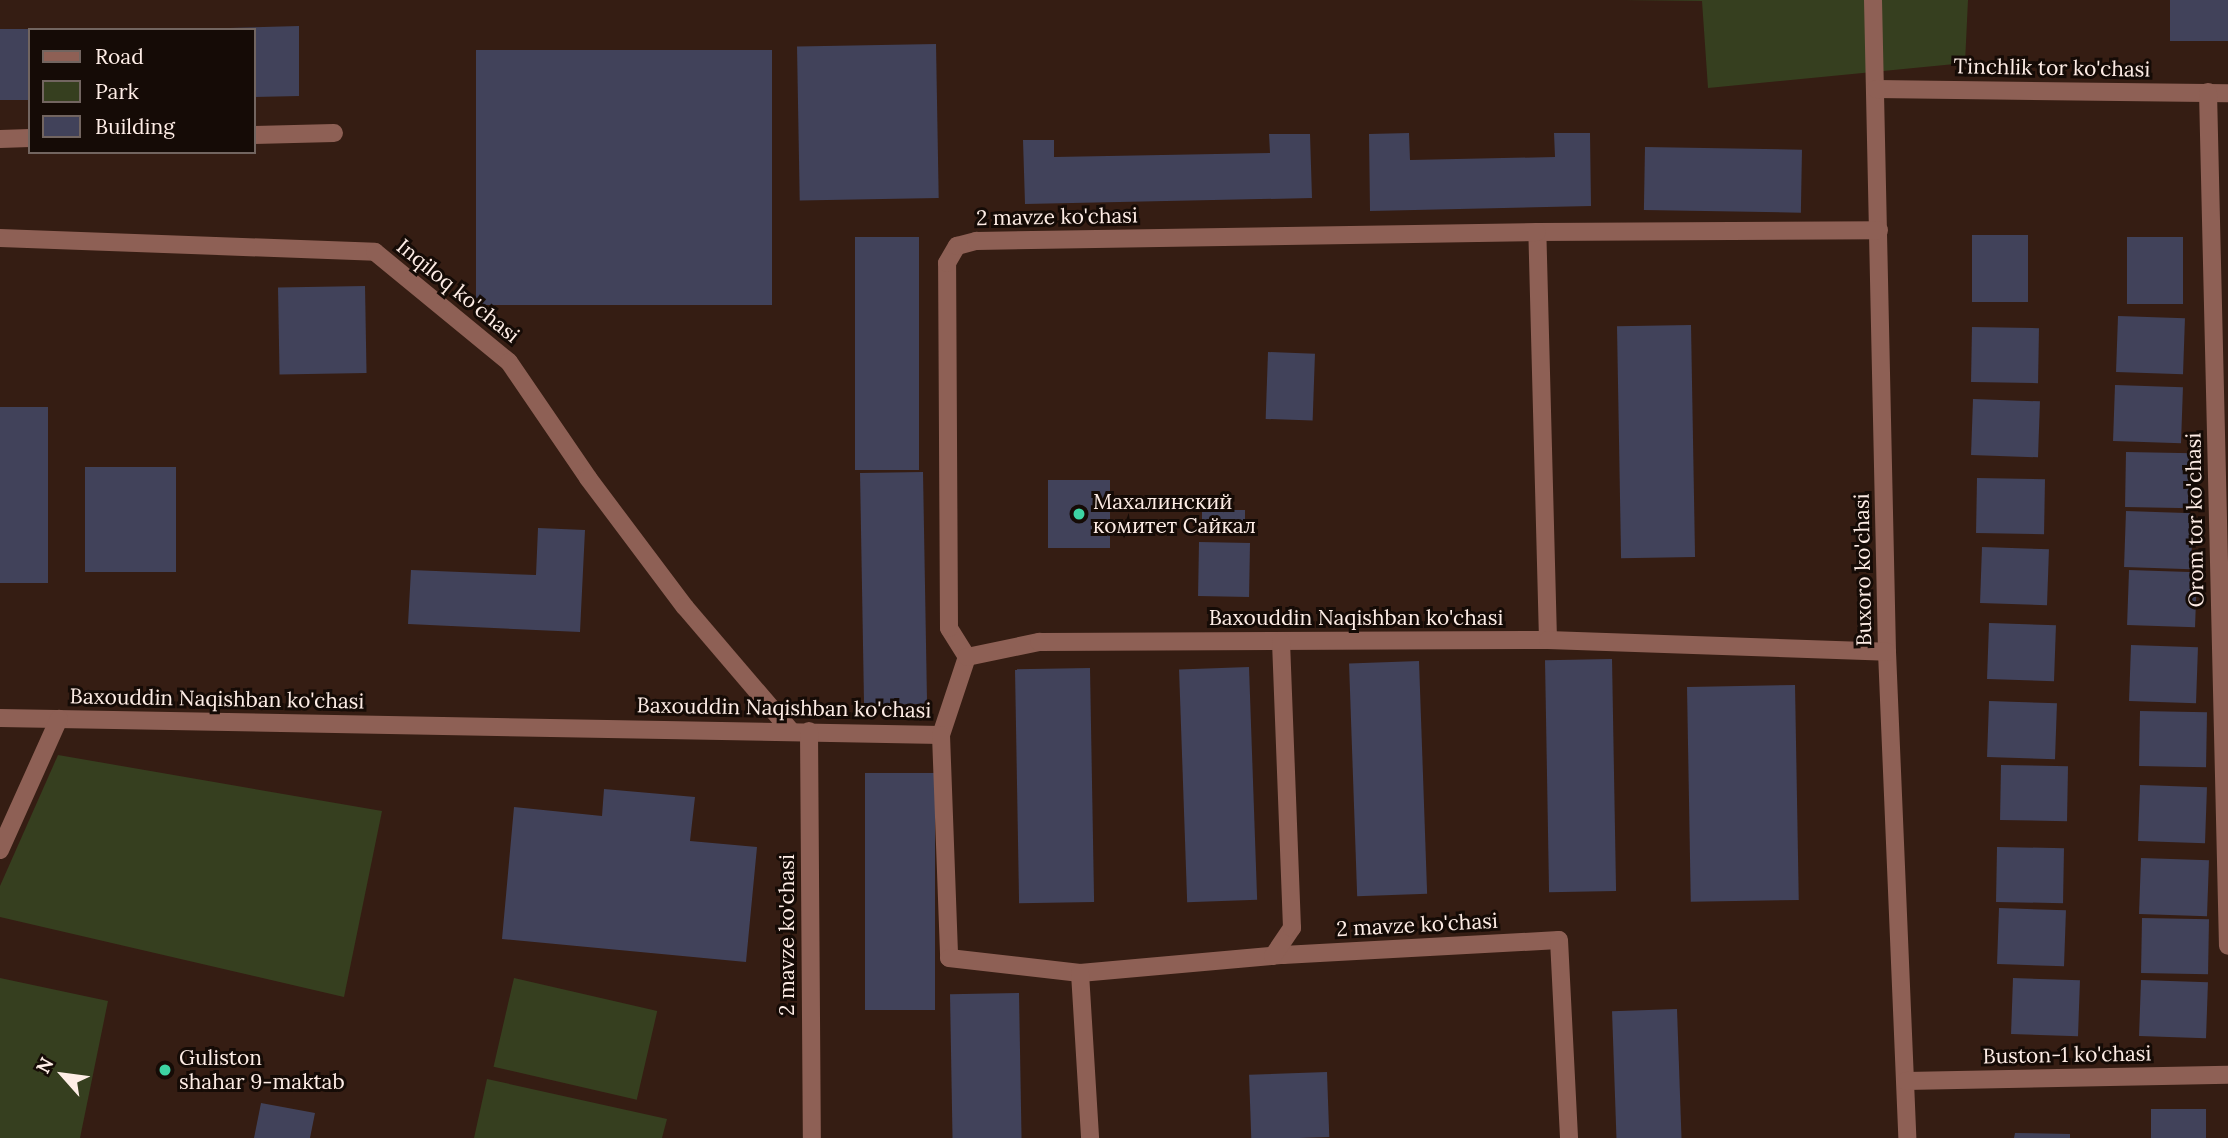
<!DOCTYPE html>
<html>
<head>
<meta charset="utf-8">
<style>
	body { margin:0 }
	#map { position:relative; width:2228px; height:1138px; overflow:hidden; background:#351d13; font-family:Lora,serif }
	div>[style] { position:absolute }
	.green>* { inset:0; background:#363f1f; transform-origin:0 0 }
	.building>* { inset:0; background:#41425a; transform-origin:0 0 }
	.minor>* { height:18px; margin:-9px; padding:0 9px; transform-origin:9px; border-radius:9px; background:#8e6055 }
	.dots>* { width:19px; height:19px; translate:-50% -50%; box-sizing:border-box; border:4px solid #150b06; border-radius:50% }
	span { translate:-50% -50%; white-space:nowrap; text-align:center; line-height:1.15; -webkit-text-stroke:6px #150b06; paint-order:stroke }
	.street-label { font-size:21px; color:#feede6 }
	.poi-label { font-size:21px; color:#feede6 }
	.left { translate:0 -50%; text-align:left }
	.legend { position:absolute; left:28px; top:28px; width:228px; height:126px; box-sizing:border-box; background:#150b06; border:2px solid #726560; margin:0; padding:9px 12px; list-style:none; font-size:21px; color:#feede6 }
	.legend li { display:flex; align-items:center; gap:14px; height:35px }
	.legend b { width:35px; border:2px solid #726560 }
	.north { position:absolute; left:28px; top:1040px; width:70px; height:70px; -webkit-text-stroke:5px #150b06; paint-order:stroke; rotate:298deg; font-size:19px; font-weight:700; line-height:28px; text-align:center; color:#feede6 }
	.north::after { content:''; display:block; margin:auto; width:24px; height:32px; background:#feede6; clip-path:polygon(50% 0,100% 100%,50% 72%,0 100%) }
</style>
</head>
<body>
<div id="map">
	<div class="green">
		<div style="clip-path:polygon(1623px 0,1968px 0,1965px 63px,1708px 88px,1702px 1px)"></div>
		<div style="clip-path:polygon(58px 755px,382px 811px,344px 997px,0 917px,0 886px)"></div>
		<div style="clip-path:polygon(0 978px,108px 1001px,80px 1138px,0 1138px)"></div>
		<div style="left:514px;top:978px;width:147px;height:91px;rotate:13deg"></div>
		<div style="clip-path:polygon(487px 1079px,667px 1119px,662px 1138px,474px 1138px)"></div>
	</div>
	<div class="building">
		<div style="left:2170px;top:0;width:58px;height:41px"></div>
		<div style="clip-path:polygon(299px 26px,299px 96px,254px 97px,254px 30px,159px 30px)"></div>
		<div style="left:0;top:29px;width:30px;height:71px"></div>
		<div style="left:936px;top:44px;width:154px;height:139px;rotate:89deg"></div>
		<div style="left:476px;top:50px;width:296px;height:255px"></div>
		<div style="clip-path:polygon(1409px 133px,1410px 160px,1555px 157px,1554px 133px,1590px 133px,1591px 206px,1370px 211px,1369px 134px)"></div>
		<div style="clip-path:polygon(1269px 134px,1310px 134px,1312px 198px,1025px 204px,1023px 140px,1054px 140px,1054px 157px,1270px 153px)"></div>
		<div style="left:1645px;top:147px;width:157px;height:63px;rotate:1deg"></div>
		<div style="left:1972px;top:235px;width:56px;height:67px"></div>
		<div style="left:919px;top:237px;width:233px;height:64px;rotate:90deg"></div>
		<div style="left:2127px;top:237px;width:56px;height:67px"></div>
		<div style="left:365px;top:286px;width:87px;height:87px;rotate:89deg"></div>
		<div style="left:2118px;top:316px;width:67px;height:56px;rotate:2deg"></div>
		<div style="left:1691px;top:325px;width:232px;height:74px;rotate:89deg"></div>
		<div style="left:1972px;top:327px;width:67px;height:55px;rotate:1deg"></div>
		<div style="left:1268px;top:352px;width:47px;height:67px;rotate:2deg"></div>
		<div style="left:2115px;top:385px;width:68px;height:56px;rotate:2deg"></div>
		<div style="left:1973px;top:399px;width:67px;height:56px;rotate:2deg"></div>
		<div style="left:0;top:407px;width:48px;height:176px"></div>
		<div style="left:2126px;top:452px;width:67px;height:55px;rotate:1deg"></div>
		<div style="left:85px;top:467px;width:91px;height:105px"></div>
		<div style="left:923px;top:472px;width:232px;height:63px;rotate:89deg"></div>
		<div style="left:1977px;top:478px;width:68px;height:55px;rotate:1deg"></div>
		<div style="left:1048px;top:480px;width:62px;height:68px"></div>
		<div style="left:1202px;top:510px;width:43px;height:26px"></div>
		<div style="left:2126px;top:511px;width:67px;height:56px;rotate:2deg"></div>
		<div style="clip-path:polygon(538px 528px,585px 530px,580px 632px,408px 624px,411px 570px,536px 575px)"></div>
		<div style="left:1199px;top:542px;width:51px;height:54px;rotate:1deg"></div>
		<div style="left:1982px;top:547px;width:67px;height:56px;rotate:2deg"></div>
		<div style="left:2129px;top:570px;width:68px;height:55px;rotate:2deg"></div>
		<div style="left:1989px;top:623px;width:67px;height:56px;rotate:2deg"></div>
		<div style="left:2131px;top:645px;width:67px;height:56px;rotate:2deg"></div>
		<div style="left:1612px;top:659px;width:232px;height:67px;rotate:89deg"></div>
		<div style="left:1419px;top:661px;width:233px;height:70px;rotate:88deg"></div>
		<div style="left:1249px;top:667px;width:233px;height:70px;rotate:88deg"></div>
		<div style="left:1090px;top:668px;width:234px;height:75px;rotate:89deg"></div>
		<div style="left:1795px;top:685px;width:215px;height:108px;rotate:89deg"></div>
		<div style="left:1989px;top:701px;width:68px;height:56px;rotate:2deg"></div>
		<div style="left:2140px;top:711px;width:67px;height:55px;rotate:1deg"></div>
		<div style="left:2001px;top:765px;width:67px;height:55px;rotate:1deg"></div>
		<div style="left:865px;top:773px;width:70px;height:237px"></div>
		<div style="left:2140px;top:785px;width:67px;height:56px;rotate:2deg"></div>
		<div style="clip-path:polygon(604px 789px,695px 797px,690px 841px,757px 847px,746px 962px,502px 939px,514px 807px,602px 816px)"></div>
		<div style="left:1997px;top:847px;width:67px;height:55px;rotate:1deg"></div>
		<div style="left:2141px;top:858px;width:68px;height:56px;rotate:2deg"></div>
		<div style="left:1999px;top:908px;width:67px;height:56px;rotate:2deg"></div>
		<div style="left:2142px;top:918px;width:67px;height:55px;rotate:1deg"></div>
		<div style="left:2013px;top:978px;width:67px;height:56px;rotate:2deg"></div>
		<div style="left:2141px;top:980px;width:67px;height:56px;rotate:2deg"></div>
		<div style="left:1019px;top:993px;width:145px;height:69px;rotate:89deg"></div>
		<div style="left:1677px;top:1009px;width:129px;height:65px;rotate:88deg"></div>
		<div style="left:1327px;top:1072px;width:65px;height:78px;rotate:88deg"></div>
		<div style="clip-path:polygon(261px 1103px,315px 1113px,310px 1138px,254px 1138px)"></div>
		<div style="left:2151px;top:1109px;width:55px;height:29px"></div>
		<div style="clip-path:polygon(2015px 1133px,2070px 1134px,2070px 1138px,2014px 1138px)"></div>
	</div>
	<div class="minor">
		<div style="left:1873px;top:0;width:652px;rotate:88.77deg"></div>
		<div style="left:1887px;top:652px;width:486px;rotate:87.6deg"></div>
		<div style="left:1876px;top:89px;width:352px;rotate:0.7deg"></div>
		<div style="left:2208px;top:92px;width:854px;rotate:88.66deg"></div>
		<div style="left:254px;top:135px;width:80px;rotate:-1.4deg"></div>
		<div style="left:0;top:139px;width:30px;rotate:-2deg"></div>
		<div style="left:0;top:238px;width:375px;rotate:2.1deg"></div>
		<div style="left:375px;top:252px;width:173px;rotate:39.4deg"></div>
		<div style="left:509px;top:362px;width:140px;rotate:55.7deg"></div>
		<div style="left:588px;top:478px;width:161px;rotate:53.1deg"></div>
		<div style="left:685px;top:607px;width:162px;rotate:49.5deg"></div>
		<div style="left:1548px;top:640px;width:408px;rotate:-91.5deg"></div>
		<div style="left:1537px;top:232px;width:342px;rotate:-0.3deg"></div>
		<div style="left:967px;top:657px;width:34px;rotate:-122deg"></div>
		<div style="left:949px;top:628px;width:365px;rotate:-90.3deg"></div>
		<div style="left:947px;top:263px;width:20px;rotate:-60deg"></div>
		<div style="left:957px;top:246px;width:20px;rotate:-15deg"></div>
		<div style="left:976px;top:241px;width:561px;rotate:-0.92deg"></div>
		<div style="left:0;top:718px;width:941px;rotate:1.03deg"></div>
		<div style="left:941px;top:735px;width:82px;rotate:-71.6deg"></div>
		<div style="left:967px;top:657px;width:74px;rotate:-11.8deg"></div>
		<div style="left:1039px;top:642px;width:509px;rotate:-0.23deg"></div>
		<div style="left:1548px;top:640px;width:339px;rotate:2deg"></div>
		<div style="left:809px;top:731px;width:407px;rotate:89.6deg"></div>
		<div style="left:941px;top:735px;width:223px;rotate:87.9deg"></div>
		<div style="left:949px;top:958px;width:132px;rotate:6.5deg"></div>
		<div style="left:1080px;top:973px;width:204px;rotate:-5.1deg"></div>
		<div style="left:1283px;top:955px;width:276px;rotate:-3.1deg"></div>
		<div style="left:1559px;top:940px;width:198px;rotate:87.1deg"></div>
		<div style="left:0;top:850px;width:144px;rotate:-65.8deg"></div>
		<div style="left:1273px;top:956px;width:34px;rotate:-56deg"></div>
		<div style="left:1292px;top:928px;width:287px;rotate:-92.2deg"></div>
		<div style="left:1080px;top:973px;width:165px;rotate:86.5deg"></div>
		<div style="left:1906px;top:1081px;width:322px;rotate:-1.1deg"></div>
	</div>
	<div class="dots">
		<div style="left:1079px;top:514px;background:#3dd4a3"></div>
		<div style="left:165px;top:1070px;background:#3dd4a3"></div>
	</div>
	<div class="street-label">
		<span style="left:2052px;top:68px;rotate:1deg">Tinchlik tor ko'chasi</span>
		<span style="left:1057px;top:217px;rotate:-1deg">2 mavze ko'chasi</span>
		<span style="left:458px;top:291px;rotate:39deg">Inqiloq ko'chasi</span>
		<span style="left:2195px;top:520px;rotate:-91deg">Orom tor ko'chasi</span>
		<span style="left:1863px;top:570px;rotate:-91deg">Buxoro ko'chasi</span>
		<span style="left:1356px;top:618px">Baxouddin Naqishban ko'chasi</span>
		<span style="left:217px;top:699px;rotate:1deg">Baxouddin Naqishban ko'chasi</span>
		<span style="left:784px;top:708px;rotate:1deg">Baxouddin Naqishban ko'chasi</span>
		<span style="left:1417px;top:925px;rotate:-3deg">2 mavze ko'chasi</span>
		<span style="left:787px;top:935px;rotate:-90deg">2 mavze ko'chasi</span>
		<span style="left:2067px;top:1055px;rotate:-1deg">Buston-1 ko'chasi</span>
	</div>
	<div class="poi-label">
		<span class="left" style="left:1093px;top:514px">Махалинский<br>комитет Сайкал</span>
		<span class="left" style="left:179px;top:1070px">Guliston<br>shahar 9-maktab</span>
	</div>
	<ul class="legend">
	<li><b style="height:9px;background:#8e6055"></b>Road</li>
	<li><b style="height:19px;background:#363f1f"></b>Park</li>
	<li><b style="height:19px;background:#41425a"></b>Building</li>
	</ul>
	<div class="north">N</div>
</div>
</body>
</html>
